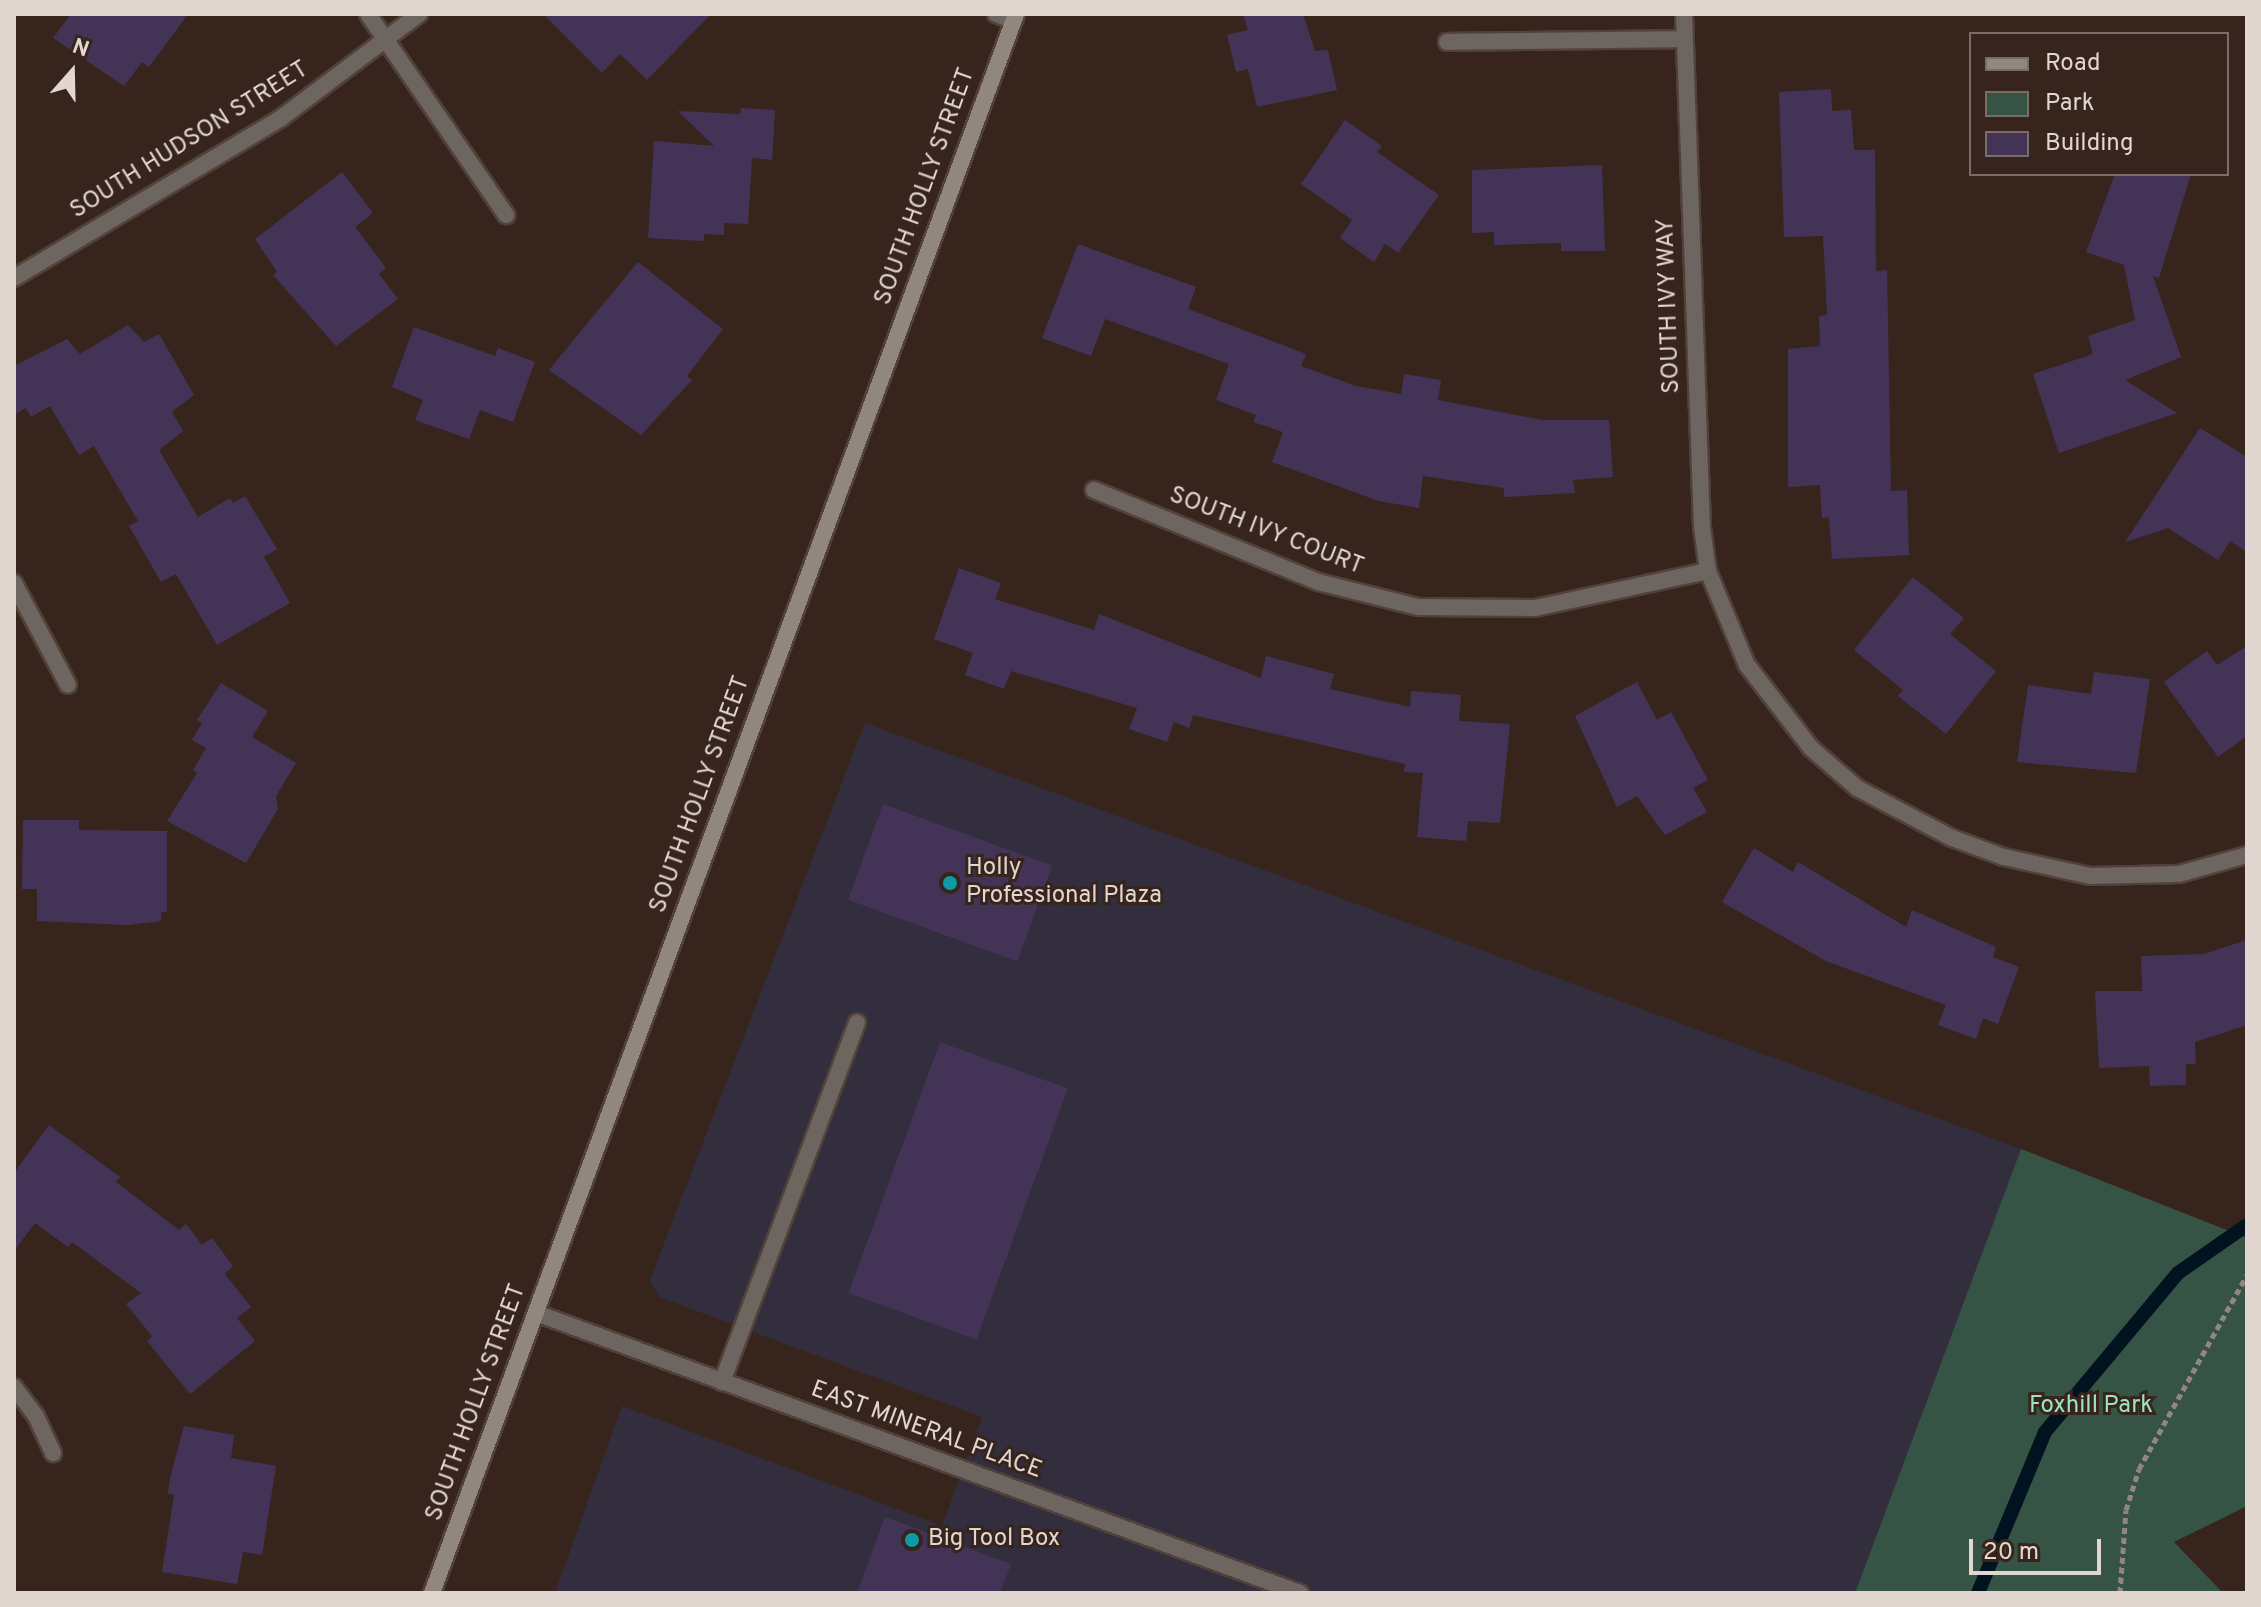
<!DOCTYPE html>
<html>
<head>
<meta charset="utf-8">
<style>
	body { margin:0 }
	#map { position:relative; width:2261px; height:1607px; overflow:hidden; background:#37251d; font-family:Overpass,sans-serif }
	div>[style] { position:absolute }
	.commercial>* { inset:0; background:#332e3e }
	.green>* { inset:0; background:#365445 }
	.stream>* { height:14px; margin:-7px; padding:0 7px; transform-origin:7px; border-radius:7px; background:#021320 }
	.building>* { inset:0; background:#433457; transform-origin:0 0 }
	.path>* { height:5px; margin-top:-2.5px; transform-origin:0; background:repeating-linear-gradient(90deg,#94857f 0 6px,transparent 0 10px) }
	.roads { filter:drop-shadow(2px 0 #52413a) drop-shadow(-2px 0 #52413a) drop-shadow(0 2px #52413a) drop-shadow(0 -2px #52413a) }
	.lane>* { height:16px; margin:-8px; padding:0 8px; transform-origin:8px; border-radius:8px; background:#6d655f }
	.street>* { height:16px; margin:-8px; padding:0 8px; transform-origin:8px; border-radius:8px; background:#6d655f }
	.secondary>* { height:16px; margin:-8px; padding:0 8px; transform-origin:8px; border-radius:8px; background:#92877c }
	.dots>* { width:22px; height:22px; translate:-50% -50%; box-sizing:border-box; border:4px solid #37251d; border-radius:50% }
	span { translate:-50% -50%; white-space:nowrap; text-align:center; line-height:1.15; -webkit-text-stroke:6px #37251d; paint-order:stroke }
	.street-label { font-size:24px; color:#e2d6d0 }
	.poi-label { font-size:24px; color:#e2d6d0 }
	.left { translate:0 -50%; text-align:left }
	.park-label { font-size:24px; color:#9ae5bf }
	.frame { position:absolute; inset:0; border:16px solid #e2d6d0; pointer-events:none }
	.legend { position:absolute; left:1969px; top:32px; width:260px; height:144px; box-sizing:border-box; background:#37251d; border:2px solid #7b6c65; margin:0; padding:10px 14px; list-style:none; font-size:24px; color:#e2d6d0 }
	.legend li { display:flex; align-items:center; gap:16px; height:40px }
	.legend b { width:40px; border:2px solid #7b6c65 }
	.north { position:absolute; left:32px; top:32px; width:80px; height:80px; -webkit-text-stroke:6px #37251d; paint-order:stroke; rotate:20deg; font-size:22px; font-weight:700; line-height:32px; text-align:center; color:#e2d6d0 }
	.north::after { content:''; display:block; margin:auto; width:28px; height:36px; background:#e2d6d0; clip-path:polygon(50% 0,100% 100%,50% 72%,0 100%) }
	.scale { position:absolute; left:1969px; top:1539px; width:132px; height:36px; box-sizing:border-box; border:4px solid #e2d6d0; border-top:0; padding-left:10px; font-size:24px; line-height:28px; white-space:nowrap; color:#e2d6d0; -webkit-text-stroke:6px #37251d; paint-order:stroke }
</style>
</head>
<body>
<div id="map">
	<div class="commercial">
		<div style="clip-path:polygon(865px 723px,2021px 1149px,1855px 1593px,555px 1593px,622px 1406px,942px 1526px,982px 1417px,659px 1297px,650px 1280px)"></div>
	</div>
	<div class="green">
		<div style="clip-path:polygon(2021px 1149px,2247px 1238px,2247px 1506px,2174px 1542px,2223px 1593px,1855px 1593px)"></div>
	</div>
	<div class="stream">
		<div style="left:1978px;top:1593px;width:174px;rotate:-67.4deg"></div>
		<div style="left:2045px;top:1432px;width:207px;rotate:-50.1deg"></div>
		<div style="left:2178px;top:1273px;width:84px;rotate:-34.8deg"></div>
	</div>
	<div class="building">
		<div style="clip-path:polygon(71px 14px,188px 14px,149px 67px,142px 62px,124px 86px,53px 38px)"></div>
		<div style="clip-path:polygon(543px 14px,711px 14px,647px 80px,620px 54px,602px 73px)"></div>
		<div style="clip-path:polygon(1243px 14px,1303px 14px,1315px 51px,1328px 50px,1337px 90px,1257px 107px,1248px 69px,1236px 72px,1227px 35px,1248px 30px)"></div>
		<div style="clip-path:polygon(1831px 89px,1832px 111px,1851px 110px,1854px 150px,1875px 150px,1876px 271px,1887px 270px,1891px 491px,1907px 490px,1909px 555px,1832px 559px,1829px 517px,1822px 518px,1820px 485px,1788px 487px,1788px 349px,1820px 346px,1819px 316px,1827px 315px,1823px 236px,1784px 237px,1779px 92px)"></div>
		<div style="clip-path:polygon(741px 108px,775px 110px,772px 160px,752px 158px,748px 224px,724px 223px,724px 235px,704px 234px,704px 241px,648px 238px,654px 141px,714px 146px,678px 111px,740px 114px)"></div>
		<div style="clip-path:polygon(1345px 120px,1382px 146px,1377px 152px,1439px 195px,1398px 253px,1385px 244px,1374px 262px,1340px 238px,1352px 220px,1301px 184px)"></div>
		<div style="clip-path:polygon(1602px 165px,1605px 251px,1561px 251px,1561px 243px,1494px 245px,1494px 232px,1472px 233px,1472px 170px)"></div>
		<div style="clip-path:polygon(342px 172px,373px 213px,355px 227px,386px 268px,379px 274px,398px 299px,336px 346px,273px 275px,277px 272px,255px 239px)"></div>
		<div style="clip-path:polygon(2115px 174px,2191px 174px,2159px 278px,2153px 276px,2181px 357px,2125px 380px,2177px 413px,2059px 453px,2033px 374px,2093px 354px,2088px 336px,2135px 320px,2124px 265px,2086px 252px)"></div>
		<div style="clip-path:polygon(1078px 244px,1196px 287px,1188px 309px,1306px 354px,1301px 366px,1356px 386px,1401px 394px,1404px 374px,1441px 380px,1438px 400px,1542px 420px,1609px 420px,1613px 477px,1573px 480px,1575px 493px,1504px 497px,1504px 488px,1423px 476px,1419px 508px,1379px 501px,1272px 462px,1283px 432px,1253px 422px,1256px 415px,1216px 400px,1229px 364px,1105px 319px,1091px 356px,1042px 338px)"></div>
		<div style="clip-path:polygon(638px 262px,723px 329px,687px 376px,692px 380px,641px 435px,549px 370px)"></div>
		<div style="clip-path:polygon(128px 325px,144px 342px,159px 334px,194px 395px,172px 412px,183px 431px,159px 450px,198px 517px,230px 498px,233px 503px,245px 496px,277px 549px,264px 557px,290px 603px,217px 645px,176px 574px,161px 582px,129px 526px,138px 521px,94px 446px,79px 455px,50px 406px,31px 417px,26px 408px,14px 415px,14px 366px,67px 339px,80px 354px)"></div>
		<div style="clip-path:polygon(414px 327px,495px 356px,498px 348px,535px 362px,513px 422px,480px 410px,469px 439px,415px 420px,423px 400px,392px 387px)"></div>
		<div style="clip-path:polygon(2200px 428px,2247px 457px,2247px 552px,2230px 541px,2218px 560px,2168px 528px,2125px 542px)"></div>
		<div style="clip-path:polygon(959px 568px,1001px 583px,995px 599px,1094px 630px,1099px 614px,1261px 678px,1266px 656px,1334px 674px,1330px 689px,1410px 707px,1411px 691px,1461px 695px,1459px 721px,1510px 724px,1500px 823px,1468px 821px,1466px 841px,1417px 837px,1423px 773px,1404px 772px,1405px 764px,1193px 715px,1189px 728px,1174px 722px,1167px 742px,1129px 729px,1137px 708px,1011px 671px,1004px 689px,965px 675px,973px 653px,934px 639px)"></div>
		<div style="clip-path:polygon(1913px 577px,1964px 618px,1950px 634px,1996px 671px,1946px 734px,1898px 696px,1903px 690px,1854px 650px)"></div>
		<div style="clip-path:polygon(2247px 646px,2247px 736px,2218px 757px,2164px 682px,2207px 651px,2217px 665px)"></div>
		<div style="clip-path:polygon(2094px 672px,2150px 679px,2136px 773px,2017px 762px,2028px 685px,2091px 694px)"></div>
		<div style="clip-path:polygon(1637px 682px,1657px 720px,1671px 712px,1708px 780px,1693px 788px,1707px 812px,1665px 835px,1637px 796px,1617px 807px,1575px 716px)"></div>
		<div style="clip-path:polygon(221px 683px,268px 711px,252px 737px,296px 763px,276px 796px,278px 809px,246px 863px,167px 821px,197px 773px,193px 770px,206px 748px,192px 740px,202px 723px,197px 720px)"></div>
		<div style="left:883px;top:804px;width:180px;height:102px;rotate:20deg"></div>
		<div style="clip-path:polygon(23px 820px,79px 820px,79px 830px,167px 831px,167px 912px,161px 912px,161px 921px,128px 925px,37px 921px,37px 889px,22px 889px)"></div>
		<div style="clip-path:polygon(1754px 848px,1793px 872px,1798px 862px,1906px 927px,1912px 910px,1996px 947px,1993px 957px,2019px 967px,1998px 1024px,1983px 1018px,1976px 1039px,1938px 1025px,1946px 1005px,1826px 961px,1722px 902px)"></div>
		<div style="clip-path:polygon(2247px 940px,2247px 1025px,2195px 1042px,2196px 1064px,2186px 1064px,2186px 1085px,2150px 1086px,2149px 1066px,2099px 1068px,2095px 991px,2142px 991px,2141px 956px,2204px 954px)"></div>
		<div style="left:940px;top:1042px;width:136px;height:267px;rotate:20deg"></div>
		<div style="clip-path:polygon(49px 1125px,120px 1177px,116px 1182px,179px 1230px,186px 1224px,202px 1245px,212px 1238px,233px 1266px,225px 1274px,251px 1307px,237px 1318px,255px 1341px,190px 1394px,147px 1341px,152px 1336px,126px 1304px,141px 1293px,72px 1242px,68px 1247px,35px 1223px,14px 1251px,14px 1173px)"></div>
		<div style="clip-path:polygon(184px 1426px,234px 1435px,231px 1458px,276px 1466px,262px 1555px,243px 1552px,237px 1584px,162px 1572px,174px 1495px,168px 1493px,170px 1478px)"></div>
		<div style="clip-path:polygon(885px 1517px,1011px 1564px,1000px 1593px,857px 1593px)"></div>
	</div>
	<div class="path">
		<div style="left:2120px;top:1593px;width:83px;rotate:-85.9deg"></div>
		<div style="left:2126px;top:1510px;width:43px;rotate:-72.4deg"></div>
		<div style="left:2139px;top:1469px;width:222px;rotate:-60.9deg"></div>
	</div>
	<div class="roads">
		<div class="lane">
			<div style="left:722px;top:1382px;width:384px;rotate:-69.4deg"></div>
		</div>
		<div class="street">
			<div style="left:368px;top:14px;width:244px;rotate:55.5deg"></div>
			<div style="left:996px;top:14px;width:19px;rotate:21deg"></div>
			<div style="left:1684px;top:14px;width:513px;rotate:87.99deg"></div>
			<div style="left:1702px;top:527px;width:44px;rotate:82.2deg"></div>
			<div style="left:1708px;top:571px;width:102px;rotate:67.5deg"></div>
			<div style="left:1747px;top:665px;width:105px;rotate:52.4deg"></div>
			<div style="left:1811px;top:748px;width:61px;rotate:41deg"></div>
			<div style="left:1857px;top:788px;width:107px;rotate:27.8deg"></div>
			<div style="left:1952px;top:838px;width:55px;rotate:20.1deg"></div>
			<div style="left:2004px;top:857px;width:88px;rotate:12.5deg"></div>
			<div style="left:2090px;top:876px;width:89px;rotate:-1.3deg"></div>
			<div style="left:2179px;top:874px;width:71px;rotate:-15.6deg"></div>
			<div style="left:1447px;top:42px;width:237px;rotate:-0.7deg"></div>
			<div style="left:14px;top:278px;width:311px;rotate:-30.9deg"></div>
			<div style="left:281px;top:118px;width:173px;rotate:-37deg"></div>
			<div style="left:1094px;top:490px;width:242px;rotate:22.3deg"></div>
			<div style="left:1318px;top:582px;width:103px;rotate:14deg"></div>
			<div style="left:1418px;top:607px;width:117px;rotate:0.5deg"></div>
			<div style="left:1535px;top:608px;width:177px;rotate:-12.1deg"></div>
			<div style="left:14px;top:583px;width:115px;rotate:62.1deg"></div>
			<div style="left:536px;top:1313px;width:814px;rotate:20.13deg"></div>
			<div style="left:14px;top:1387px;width:36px;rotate:53deg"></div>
			<div style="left:36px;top:1416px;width:41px;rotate:65.3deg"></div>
		</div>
		<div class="secondary">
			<div style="left:432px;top:1593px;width:1684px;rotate:-69.7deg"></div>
		</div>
	</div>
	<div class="dots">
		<div style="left:950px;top:883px;background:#0f9aa8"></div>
		<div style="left:912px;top:1540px;background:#0f9aa8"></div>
	</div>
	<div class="street-label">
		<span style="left:190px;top:141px;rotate:-32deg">SOUTH HUDSON STREET</span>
		<span style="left:926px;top:187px;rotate:-70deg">SOUTH HOLLY STREET</span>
		<span style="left:1670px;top:306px;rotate:-92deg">SOUTH IVY WAY</span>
		<span style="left:1266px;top:532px;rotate:21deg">SOUTH IVY COURT</span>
		<span style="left:701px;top:795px;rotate:-70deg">SOUTH HOLLY STREET</span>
		<span style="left:477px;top:1403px;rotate:-70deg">SOUTH HOLLY STREET</span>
		<span style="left:926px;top:1431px;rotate:20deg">EAST MINERAL PLACE</span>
	</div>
	<div class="poi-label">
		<span class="left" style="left:966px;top:883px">Holly<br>Professional Plaza</span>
		<span class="left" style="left:928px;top:1540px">Big Tool Box</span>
	</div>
	<div class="park-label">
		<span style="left:2091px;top:1407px">Foxhill Park</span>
	</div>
	<div class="frame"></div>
	<ul class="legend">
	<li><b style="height:10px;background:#92877c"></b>Road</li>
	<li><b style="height:22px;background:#365445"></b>Park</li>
	<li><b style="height:22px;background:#433457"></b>Building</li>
	</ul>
	<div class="north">N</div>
	<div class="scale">20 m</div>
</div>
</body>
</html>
